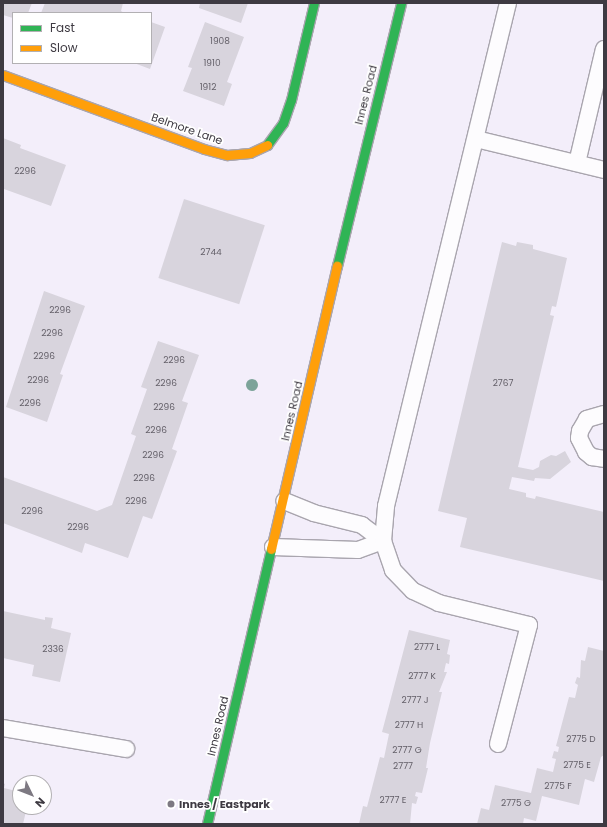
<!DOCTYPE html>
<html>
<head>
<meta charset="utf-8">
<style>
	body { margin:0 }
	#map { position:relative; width:607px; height:827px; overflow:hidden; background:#f3eefa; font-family:Poppins,sans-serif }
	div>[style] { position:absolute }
	.building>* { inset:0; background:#d8d4dd; transform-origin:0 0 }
	.roads { filter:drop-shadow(1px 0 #a9a5ae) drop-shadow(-1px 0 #a9a5ae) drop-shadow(0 1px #a9a5ae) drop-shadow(0 -1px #a9a5ae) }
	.lane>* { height:16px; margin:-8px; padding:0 8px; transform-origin:8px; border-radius:8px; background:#fdfcfe }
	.fast>* { height:9px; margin:-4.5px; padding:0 4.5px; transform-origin:4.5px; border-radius:4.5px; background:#30b455 }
	.slow>* { height:9px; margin:-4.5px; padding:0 4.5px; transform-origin:4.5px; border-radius:4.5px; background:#ff9f0a }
	.trees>* { width:12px; height:12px; margin:-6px; border-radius:50%; background:#7ca399 }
	.dots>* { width:11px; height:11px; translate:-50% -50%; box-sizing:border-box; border:2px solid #fff; border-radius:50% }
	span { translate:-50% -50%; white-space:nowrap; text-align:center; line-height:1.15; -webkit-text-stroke:3.5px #fff; paint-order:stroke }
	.number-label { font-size:9px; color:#646069 }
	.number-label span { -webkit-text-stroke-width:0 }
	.street-label { font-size:11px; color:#3e3a42 }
	.poi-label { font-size:11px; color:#3e3a42; font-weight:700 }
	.left { translate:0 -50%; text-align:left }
	.frame { position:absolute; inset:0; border:4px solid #3e3a42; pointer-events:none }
	.legend { position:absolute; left:12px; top:12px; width:140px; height:52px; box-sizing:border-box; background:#fff; border:1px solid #b2b0b3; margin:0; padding:5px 7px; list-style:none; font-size:12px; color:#3e3a42 }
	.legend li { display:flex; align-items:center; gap:8px; height:20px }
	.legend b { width:20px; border:1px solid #b2b0b3 }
	.north { position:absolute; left:12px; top:775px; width:40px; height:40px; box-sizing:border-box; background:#fff; border:1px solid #b2b0b3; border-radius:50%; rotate:133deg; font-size:11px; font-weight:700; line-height:16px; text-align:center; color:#3e3a42 }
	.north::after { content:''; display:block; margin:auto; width:14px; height:18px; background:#7d7982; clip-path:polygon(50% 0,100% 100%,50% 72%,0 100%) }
</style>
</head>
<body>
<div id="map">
	<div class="building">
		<div style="clip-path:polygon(3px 3px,32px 3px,28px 13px,13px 13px,13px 18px,3px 15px)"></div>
		<div style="clip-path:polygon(45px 3px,123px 3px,121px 11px,124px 13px,41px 13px)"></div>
		<div style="clip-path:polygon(200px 3px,248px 3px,241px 23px,199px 8px)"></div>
		<div style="clip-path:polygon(151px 22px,165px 27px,150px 69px,134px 63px,151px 63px)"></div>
		<div style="clip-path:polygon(205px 22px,244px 37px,227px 82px,232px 84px,224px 106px,183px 91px,192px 68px,188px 67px)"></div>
		<div style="clip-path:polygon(3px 138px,21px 145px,20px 148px,66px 165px,51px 206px,4px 189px)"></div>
		<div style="left:184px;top:199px;width:85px;height:83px;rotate:18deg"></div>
		<div style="clip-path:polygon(502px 242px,516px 246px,517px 242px,533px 245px,533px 249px,567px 258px,556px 307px,552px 306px,550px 315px,554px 316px,518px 467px,533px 470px,539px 467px,540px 461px,551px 455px,556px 456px,565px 451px,571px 462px,550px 479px,535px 478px,534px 481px,512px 477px,509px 489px,526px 493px,526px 497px,535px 499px,536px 496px,604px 512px,604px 581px,460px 547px,467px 518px,438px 511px)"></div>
		<div style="clip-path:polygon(44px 291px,85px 306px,60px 374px,63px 375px,47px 422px,6px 407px)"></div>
		<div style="clip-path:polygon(158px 341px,199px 355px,182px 401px,188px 403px,172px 449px,177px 451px,152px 519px,143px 516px,128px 558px,85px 543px,82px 553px,3px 523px,3px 477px,97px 511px,112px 505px,136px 436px,131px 434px,147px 389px,141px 387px)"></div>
		<div style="clip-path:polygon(3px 611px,45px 620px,45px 617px,53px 618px,51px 628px,71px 633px,60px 682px,32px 676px,34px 665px,3px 658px)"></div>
		<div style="clip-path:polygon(409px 630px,450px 640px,447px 654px,450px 655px,449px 664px,446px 663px,444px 672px,447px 672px,439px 692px,442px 692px,430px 743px,426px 768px,428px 768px,422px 793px,416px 792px,415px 796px,418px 797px,416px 804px,412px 803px,410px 824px,359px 824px,363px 806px,367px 807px,380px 757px,384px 758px,389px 734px,382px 732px)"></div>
		<div style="clip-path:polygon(588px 647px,604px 651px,604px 755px,601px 757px,594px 782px,585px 779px,579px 805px,542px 796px,536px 821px,524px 818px,523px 824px,477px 824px,481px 808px,489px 810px,495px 785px,531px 793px,537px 768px,553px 772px,556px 759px,552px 758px,554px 751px,558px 752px,559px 747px,556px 746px,569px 697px,575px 698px,578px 685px,575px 683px,577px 677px,580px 678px,581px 660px,585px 661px)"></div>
		<div style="clip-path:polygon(3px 783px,5px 784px,4px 788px,20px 792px,20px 807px,27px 807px,23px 824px,3px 824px)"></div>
	</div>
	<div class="roads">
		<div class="lane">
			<div style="left:476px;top:139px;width:132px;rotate:13.6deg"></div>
			<div style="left:577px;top:163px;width:117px;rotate:-76.7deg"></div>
			<div style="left:604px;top:414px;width:18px;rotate:164deg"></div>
			<div style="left:587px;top:419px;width:14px;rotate:120deg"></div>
			<div style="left:580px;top:431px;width:7px;rotate:98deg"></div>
			<div style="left:579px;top:438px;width:16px;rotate:63deg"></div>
			<div style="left:586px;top:452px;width:8px;rotate:40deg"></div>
			<div style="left:592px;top:457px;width:12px;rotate:9deg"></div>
			<div style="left:273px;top:547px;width:85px;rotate:2deg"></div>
			<div style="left:358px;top:550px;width:27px;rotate:-20deg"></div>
			<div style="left:383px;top:541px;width:26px;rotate:-143deg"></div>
			<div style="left:362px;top:525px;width:49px;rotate:-166deg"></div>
			<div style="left:314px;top:513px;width:32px;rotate:-158deg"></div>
			<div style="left:3px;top:728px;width:125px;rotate:9.7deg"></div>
			<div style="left:498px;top:744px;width:123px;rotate:-75.4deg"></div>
			<div style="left:529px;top:625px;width:93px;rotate:-166.3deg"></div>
			<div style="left:439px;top:603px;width:29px;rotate:-155deg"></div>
			<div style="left:413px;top:591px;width:29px;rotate:-134deg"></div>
			<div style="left:393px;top:570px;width:31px;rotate:-109deg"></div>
			<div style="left:383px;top:541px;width:35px;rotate:-85deg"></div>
			<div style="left:386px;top:506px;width:518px;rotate:-76.37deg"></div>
		</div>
		<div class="fast">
			<div style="left:267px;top:145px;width:27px;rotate:-54deg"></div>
			<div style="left:283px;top:123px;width:24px;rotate:-71deg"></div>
			<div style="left:291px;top:100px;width:100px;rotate:-76.7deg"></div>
			<div style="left:337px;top:266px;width:271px;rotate:-76.3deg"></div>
			<div style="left:207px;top:824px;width:282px;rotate:-76.9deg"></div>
		</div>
		<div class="slow">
			<div style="left:3px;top:75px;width:214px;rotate:20.2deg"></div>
			<div style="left:204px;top:149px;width:24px;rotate:15deg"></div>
			<div style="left:227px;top:155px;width:23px;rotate:-5deg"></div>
			<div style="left:250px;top:153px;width:19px;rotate:-25deg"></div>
			<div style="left:271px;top:549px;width:291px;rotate:-76.9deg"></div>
		</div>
	</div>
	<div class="trees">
		<div style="left:252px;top:385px"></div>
	</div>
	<div class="dots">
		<div style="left:171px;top:804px;background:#7d7982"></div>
	</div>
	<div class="number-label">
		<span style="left:220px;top:41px">1908</span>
		<span style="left:212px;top:63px">1910</span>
		<span style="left:208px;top:87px">1912</span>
		<span style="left:25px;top:171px">2296</span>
		<span style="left:211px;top:252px">2744</span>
		<span style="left:60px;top:310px">2296</span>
		<span style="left:52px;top:333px">2296</span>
		<span style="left:44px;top:356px">2296</span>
		<span style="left:174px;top:360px">2296</span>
		<span style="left:38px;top:380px">2296</span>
		<span style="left:166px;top:383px">2296</span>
		<span style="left:503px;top:383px">2767</span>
		<span style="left:30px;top:403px">2296</span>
		<span style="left:164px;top:407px">2296</span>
		<span style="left:156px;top:430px">2296</span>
		<span style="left:153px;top:455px">2296</span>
		<span style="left:144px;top:478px">2296</span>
		<span style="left:136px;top:501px">2296</span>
		<span style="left:32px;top:511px">2296</span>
		<span style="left:78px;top:527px">2296</span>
		<span style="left:427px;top:647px">2777 L</span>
		<span style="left:53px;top:649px">2336</span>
		<span style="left:422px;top:676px">2777 K</span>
		<span style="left:415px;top:700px">2777 J</span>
		<span style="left:409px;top:725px">2777 H</span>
		<span style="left:581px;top:739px">2775 D</span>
		<span style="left:407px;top:750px">2777 G</span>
		<span style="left:577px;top:765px">2775 E</span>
		<span style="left:403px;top:766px">2777</span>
		<span style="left:558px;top:786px">2775 F</span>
		<span style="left:393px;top:800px">2777 E</span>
		<span style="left:516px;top:803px">2775 G</span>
	</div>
	<div class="street-label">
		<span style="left:366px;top:95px;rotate:-76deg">Innes Road</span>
		<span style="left:187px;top:129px;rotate:19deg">Belmore Lane</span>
		<span style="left:292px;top:411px;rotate:-77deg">Innes Road</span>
		<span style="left:218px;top:726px;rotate:-77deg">Innes Road</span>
	</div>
	<div class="poi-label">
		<span class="left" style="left:179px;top:804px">Innes / Eastpark</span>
	</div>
	<div class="frame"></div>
	<ul class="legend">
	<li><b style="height:5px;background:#30b455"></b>Fast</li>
	<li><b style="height:5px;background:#ff9f0a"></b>Slow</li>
	</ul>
	<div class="north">N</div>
</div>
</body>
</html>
